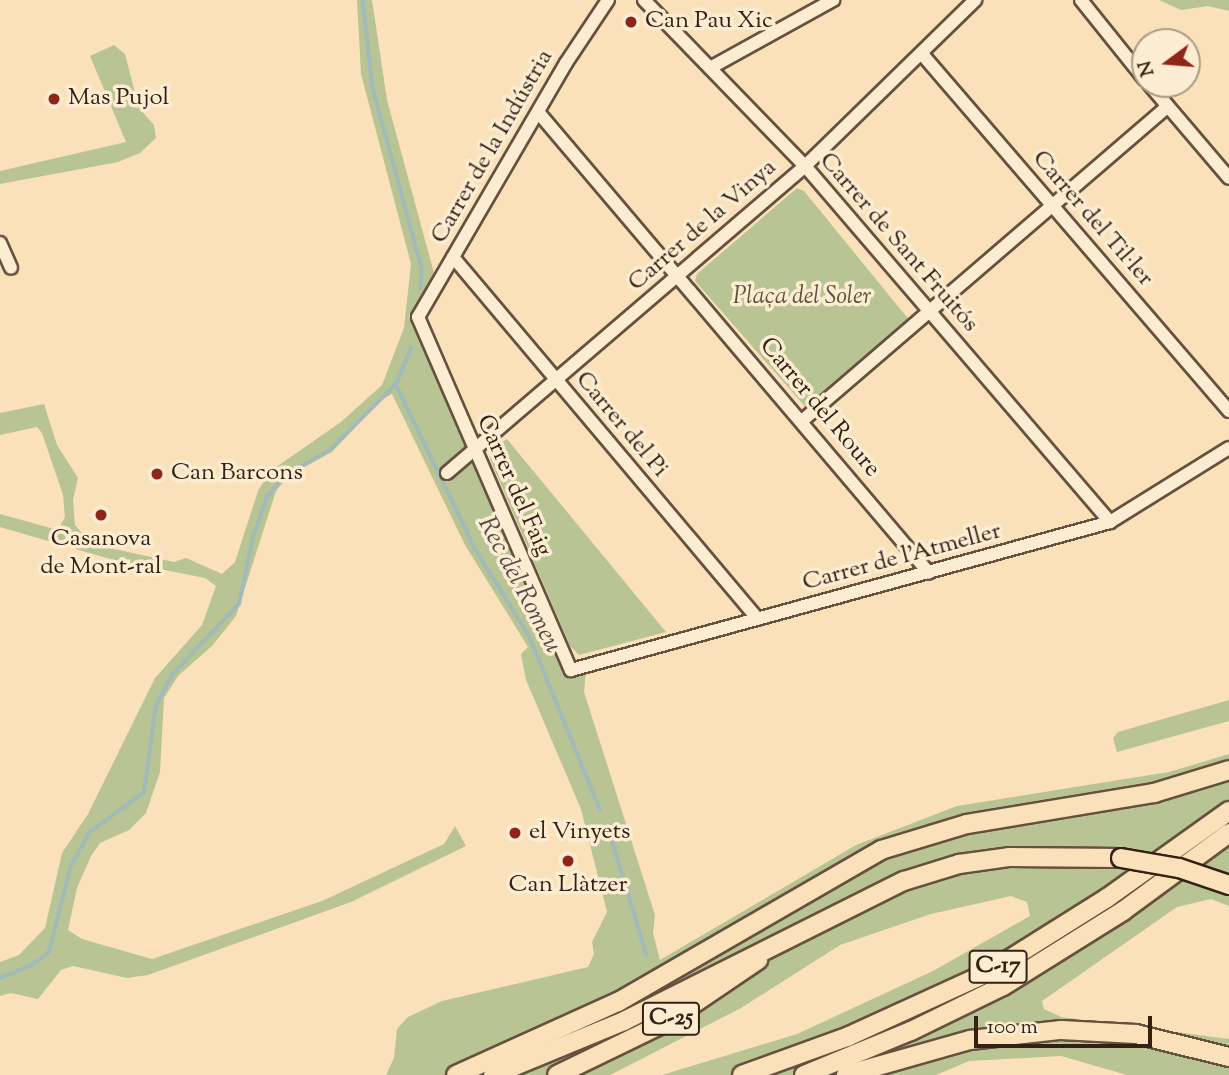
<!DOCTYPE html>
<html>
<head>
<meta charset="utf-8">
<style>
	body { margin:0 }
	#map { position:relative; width:1229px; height:1075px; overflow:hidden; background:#fae1ba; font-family:"Sorts Mill Goudy",serif }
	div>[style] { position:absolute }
	.green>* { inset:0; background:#b8c494 }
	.stream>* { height:3.5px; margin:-1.75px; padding:0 1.75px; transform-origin:1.75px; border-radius:1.75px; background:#a2bbb9 }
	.roads { filter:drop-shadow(2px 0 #66503e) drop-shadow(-2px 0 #66503e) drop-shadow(0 2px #66503e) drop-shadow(0 -2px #66503e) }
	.minor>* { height:12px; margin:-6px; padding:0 6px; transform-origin:6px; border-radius:6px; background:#fcecd2 }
	.highway>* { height:18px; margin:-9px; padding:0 9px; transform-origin:9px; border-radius:9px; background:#fae1ba }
	.bridges { filter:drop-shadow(2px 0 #352014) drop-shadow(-2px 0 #352014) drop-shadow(0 2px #352014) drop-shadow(0 -2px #352014) }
	.highway-bridge>* { height:18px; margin:-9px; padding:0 9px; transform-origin:9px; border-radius:9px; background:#fae1ba }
	.dots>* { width:19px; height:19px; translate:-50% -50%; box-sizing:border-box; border:4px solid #fcecd2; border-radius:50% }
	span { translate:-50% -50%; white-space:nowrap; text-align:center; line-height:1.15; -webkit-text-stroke:7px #fcecd2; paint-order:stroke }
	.shield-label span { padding:2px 5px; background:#fcecd2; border:2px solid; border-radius:5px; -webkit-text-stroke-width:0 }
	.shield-label { font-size:23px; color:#352014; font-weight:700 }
	.poi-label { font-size:24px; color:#352014 }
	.left { translate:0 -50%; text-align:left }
	.street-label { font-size:24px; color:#352014 }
	.park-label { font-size:24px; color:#5c513a; font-style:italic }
	.water-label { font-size:26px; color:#564e46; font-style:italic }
	.north { position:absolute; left:1131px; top:28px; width:70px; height:70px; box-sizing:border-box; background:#fcecd2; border:2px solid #ac9a86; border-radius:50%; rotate:254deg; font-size:19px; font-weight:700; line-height:28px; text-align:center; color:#352014 }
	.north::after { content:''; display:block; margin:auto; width:24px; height:32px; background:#8f2418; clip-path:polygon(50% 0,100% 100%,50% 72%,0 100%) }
	.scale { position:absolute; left:974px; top:1016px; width:178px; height:32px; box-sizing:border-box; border:4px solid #352014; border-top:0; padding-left:9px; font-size:21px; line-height:24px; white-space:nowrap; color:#352014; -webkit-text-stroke:5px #fcecd2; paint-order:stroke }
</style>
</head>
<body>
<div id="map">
	<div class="green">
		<div style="clip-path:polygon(357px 0,372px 0,387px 100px,434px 273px,409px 316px,566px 675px,586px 670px,584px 692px,655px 915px,653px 933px,660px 960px,856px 845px,957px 806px,1169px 772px,1229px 754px,1229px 906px,1211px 899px,1177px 907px,1042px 1001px,1044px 1009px,1061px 1017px,1229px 1039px,1229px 1075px,1127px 1075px,1061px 1056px,969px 1061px,936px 1075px,662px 1075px,797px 1034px,933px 971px,1030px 916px,1027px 902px,1011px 896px,931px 914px,840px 945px,741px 1008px,610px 1075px,386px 1075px,394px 1058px,397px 1029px,408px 1017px,442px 1001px,588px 967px,594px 954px,592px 942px,607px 912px,581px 809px,526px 680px,521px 654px,528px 647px,465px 545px,392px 394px,381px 400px,332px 452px,288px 476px,276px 491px,236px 616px,212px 646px,178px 676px,164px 698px,160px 772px,146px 813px,129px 830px,100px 843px,91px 856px,77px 888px,68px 930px,82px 939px,152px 959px,322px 901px,444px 844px,455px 826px,466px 846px,351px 902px,148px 975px,127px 978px,73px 966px,61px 970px,38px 999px,11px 993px,0 996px,0 962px,19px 955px,45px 928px,62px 853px,88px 814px,155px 678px,202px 625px,216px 586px,205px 578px,110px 559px,0 527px,0 514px,58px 530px,65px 517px,63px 495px,42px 433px,37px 427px,0 435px,0 413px,44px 404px,57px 445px,78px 478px,73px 500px,75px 525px,91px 544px,174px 562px,186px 558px,222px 574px,235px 562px,258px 491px,269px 472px,341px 422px,382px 385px,404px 328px,411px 264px,361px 74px)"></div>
		<div style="clip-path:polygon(1159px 0,1229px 0,1229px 11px,1208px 6px,1181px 10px)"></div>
		<div style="clip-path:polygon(114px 45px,125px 54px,139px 108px,154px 125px,156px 138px,140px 153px,118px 162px,0 184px,0 171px,126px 142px,90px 56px)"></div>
		<div style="clip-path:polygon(797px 188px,804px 191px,910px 321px,809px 411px,695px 281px,697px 274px)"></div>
		<div style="clip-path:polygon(507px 439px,666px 632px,579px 655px,570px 646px,490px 459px,492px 449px)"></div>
		<div style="clip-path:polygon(1229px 700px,1229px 721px,1117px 752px,1113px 738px,1118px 732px)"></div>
	</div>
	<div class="stream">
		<div style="left:363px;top:0;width:89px;rotate:83.5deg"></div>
		<div style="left:373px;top:88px;width:187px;rotate:74.8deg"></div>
		<div style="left:422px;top:268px;width:20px;rotate:93deg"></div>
		<div style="left:396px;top:384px;width:184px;rotate:64.3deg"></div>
		<div style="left:476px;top:550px;width:100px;rotate:58.1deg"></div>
		<div style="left:529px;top:635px;width:188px;rotate:67.8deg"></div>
		<div style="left:612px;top:840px;width:120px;rotate:73.1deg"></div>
		<div style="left:0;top:978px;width:35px;rotate:-22deg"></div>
		<div style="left:32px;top:965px;width:21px;rotate:-37deg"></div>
		<div style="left:49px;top:952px;width:89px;rotate:-75.7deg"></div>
		<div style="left:71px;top:866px;width:39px;rotate:-61deg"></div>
		<div style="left:90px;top:832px;width:67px;rotate:-36.5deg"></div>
		<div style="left:144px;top:792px;width:87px;rotate:-82.1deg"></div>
		<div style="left:156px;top:706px;width:34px;rotate:-63deg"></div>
		<div style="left:171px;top:676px;width:99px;rotate:-46.6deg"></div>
		<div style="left:239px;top:604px;width:68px;rotate:-78.2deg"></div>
		<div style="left:253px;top:537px;width:42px;rotate:-70.7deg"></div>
		<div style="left:267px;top:497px;width:29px;rotate:-49deg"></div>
		<div style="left:286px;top:475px;width:52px;rotate:-30deg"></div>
		<div style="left:331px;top:449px;width:92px;rotate:-45deg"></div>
		<div style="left:396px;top:384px;width:39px;rotate:-67deg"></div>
	</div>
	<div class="roads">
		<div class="minor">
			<div style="left:608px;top:0;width:76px;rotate:123.7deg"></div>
			<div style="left:566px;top:63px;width:294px;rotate:120.2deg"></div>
			<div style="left:418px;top:317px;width:385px;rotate:66.6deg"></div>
			<div style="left:571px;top:670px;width:559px;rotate:-15.35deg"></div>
			<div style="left:1110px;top:522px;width:140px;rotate:-31.9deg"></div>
			<div style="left:644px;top:0;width:231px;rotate:45.9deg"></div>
			<div style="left:805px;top:166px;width:469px;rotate:49.4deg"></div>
			<div style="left:1081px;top:0;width:102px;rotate:51.3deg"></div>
			<div style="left:922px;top:54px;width:471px;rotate:49.3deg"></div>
			<div style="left:710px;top:68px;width:141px;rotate:-28.9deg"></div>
			<div style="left:1149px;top:84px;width:123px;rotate:49.6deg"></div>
			<div style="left:538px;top:112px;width:604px;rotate:49.7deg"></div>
			<div style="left:0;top:243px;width:27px;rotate:66deg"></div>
			<div style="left:453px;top:257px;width:473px;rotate:49.9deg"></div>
			<div style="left:803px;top:420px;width:481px;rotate:-40.7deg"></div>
			<div style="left:447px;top:473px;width:472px;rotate:-40.6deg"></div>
			<div style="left:805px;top:166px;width:238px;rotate:-44.3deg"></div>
		</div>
		<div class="highway">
			<div style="left:456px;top:1075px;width:178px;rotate:-24.3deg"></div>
			<div style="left:618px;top:1002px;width:304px;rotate:-30deg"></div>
			<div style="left:881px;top:850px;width:90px;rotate:-16.8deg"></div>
			<div style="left:967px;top:824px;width:190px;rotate:-9.4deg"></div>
			<div style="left:1154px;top:793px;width:78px;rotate:-17deg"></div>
			<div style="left:493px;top:1075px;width:142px;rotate:-22.4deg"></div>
			<div style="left:624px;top:1021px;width:313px;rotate:-26.6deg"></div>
			<div style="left:904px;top:881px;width:58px;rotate:-17.2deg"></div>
			<div style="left:959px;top:864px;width:50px;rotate:-8deg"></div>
			<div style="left:1009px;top:857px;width:112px;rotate:0.5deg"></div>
			<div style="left:557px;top:1075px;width:123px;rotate:-25.9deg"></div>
			<div style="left:668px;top:1021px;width:109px;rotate:-34.1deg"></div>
			<div style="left:742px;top:1075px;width:112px;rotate:-19.9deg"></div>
			<div style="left:847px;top:1037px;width:156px;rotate:-24.6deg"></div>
			<div style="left:989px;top:972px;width:139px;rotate:-32.1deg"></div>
			<div style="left:1107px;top:898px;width:150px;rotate:-35.5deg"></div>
			<div style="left:804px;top:1075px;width:116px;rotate:-22.4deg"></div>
			<div style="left:911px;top:1031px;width:102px;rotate:-26.1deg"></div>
			<div style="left:1003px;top:986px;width:142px;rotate:-32deg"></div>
			<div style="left:1123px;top:911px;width:132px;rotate:-36.3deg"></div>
			<div style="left:846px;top:1075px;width:129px;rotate:-15.8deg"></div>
			<div style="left:970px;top:1040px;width:92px;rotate:-6.3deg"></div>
			<div style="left:1061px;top:1030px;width:75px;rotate:3.1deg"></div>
			<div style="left:1136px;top:1034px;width:96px;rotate:13.9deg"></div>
		</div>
	</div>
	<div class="bridges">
		<div class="highway-bridge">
			<div style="left:1121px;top:858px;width:59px;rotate:9.8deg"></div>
			<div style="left:1179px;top:868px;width:53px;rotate:18.8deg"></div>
		</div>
	</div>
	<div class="dots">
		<div style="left:631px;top:22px;background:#8f2418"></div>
		<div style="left:54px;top:99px;background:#8f2418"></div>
		<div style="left:157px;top:474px;background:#8f2418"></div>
		<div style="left:101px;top:515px;background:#8f2418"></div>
		<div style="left:515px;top:833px;background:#8f2418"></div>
		<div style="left:568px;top:861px;background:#8f2418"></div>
	</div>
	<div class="shield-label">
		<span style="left:998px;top:967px">C-17</span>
		<span style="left:671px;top:1019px">C-25</span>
	</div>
	<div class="poi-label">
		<span class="left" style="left:645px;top:22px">Can Pau Xic</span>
		<span class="left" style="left:68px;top:99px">Mas Pujol</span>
		<span class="left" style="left:171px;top:474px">Can Barcons</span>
		<span style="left:101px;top:554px">Casanova<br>de Mont-ral</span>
		<span class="left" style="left:529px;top:833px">el Vinyets</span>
		<span style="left:568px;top:886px">Can Llàtzer</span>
	</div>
	<div class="street-label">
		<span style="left:493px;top:147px;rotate:-60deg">Carrer de la Indústria</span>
		<span style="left:1092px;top:219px;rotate:49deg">Carrer del Til·ler</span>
		<span style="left:703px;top:226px;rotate:-41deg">Carrer de la Vinya</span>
		<span style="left:898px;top:243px;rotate:49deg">Carrer de Sant Fruitós</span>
		<span style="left:819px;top:408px;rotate:50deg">Carrer del Roure</span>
		<span style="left:621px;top:425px;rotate:50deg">Carrer del Pi</span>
		<span style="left:513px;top:486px;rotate:66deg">Carrer del Faig</span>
		<span style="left:902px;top:558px;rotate:-15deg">Carrer de l'Atmeller</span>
	</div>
	<div class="park-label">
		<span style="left:802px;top:298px">Plaça del Soler</span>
	</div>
	<div class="water-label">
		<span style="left:519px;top:585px;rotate:62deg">Rec del Romeu</span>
	</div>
	<div class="north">N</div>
	<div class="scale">100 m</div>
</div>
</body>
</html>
